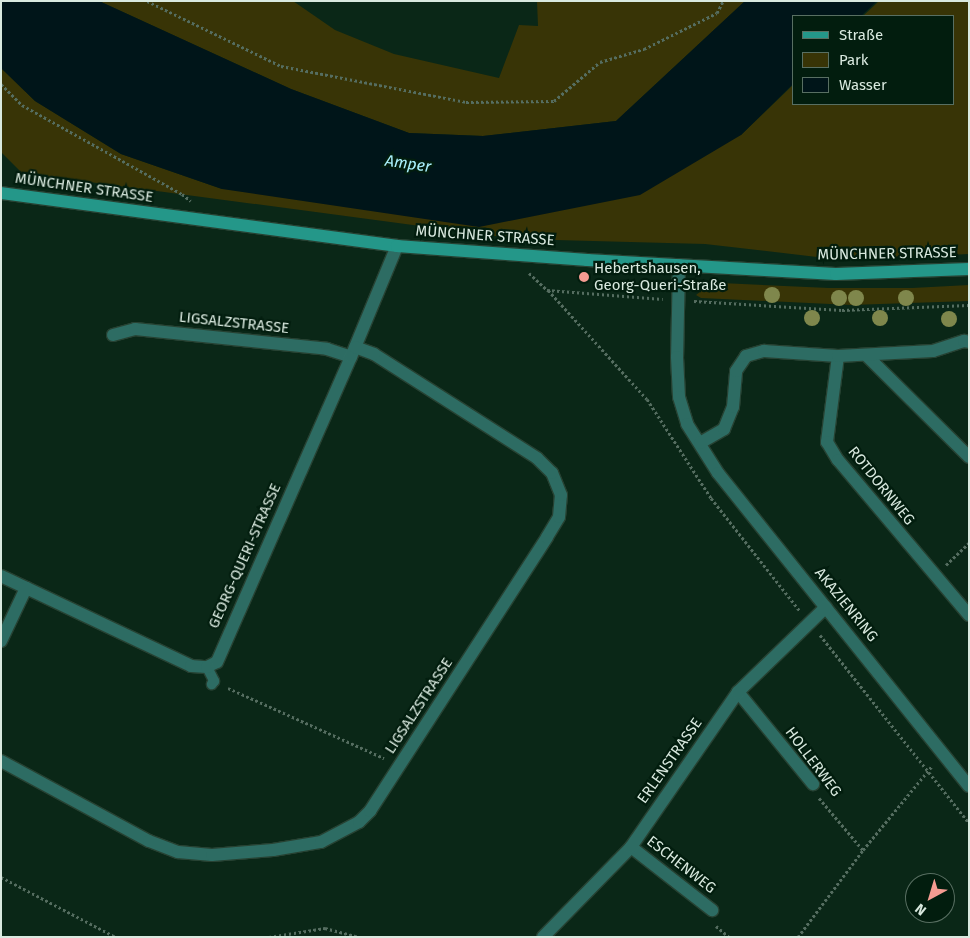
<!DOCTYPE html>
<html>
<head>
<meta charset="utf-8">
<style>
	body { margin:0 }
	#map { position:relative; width:970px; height:938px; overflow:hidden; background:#0a2717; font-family:"Fira Sans",sans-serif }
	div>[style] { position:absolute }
	.green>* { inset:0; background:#383406 }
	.water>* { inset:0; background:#001519 }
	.path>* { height:3px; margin-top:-1.5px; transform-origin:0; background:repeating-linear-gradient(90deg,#556d60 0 2.5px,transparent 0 5px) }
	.roads { filter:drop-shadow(1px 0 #274233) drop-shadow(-1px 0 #274233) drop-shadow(0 1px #274233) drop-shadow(0 -1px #274233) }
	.service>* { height:10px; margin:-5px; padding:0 5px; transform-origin:5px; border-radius:5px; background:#2d6c63 }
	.minor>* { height:12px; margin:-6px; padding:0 6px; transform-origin:6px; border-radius:6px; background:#2d6c63 }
	.secondary>* { height:12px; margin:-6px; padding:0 6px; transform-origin:6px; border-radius:6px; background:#249789 }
	.trees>* { width:16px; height:16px; margin:-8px; border-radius:50%; background:#7f874c }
	.dots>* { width:14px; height:14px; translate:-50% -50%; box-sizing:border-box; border:2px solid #021d0e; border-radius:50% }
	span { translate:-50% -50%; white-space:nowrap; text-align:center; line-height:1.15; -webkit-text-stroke:4.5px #021d0e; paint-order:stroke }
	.street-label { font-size:15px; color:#d9e9df }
	.poi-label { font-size:15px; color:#d9e9df }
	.left { translate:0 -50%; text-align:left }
	.water-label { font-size:16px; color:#abf1fc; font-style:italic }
	.frame { position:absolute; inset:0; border:2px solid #d9e9df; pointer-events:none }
	.legend { position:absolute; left:792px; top:15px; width:162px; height:90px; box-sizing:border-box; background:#021d0e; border:1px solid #586f62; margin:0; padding:6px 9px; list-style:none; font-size:15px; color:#d9e9df }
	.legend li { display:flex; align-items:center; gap:10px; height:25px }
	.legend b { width:25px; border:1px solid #586f62 }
	.north { position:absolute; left:905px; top:873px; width:50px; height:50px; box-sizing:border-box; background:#021d0e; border:1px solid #586f62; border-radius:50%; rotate:219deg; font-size:14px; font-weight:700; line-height:20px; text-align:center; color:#d9e9df }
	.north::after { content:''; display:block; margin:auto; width:18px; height:22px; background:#f59c92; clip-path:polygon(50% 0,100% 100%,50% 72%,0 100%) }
</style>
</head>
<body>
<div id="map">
	<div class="green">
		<div style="clip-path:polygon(99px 1px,293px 1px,335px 30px,394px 54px,499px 78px,519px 25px,538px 26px,537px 1px,745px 1px,616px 121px,483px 136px,409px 133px,291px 89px)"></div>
		<div style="clip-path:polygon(879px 1px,969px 1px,969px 254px,843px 260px,705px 244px,518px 239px,22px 173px,1px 152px,1px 68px,35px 101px,121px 154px,222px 189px,741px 135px,794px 84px,794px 104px,954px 104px,954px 16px,863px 16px)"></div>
		<div style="clip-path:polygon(721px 283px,829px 288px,912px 288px,969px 285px,969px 301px,851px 305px,701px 298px,696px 295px,705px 288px)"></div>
	</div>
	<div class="water">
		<div style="clip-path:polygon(1px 1px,99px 1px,291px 89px,409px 133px,483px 136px,616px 121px,745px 1px,877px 1px,861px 16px,794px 16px,794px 83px,741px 135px,640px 195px,479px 227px,222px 189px,121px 154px,35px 101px,1px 68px)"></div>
	</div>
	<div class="path">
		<div style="left:147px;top:1px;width:149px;rotate:25.9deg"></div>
		<div style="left:281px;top:66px;width:188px;rotate:11deg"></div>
		<div style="left:466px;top:102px;width:88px;rotate:-0.7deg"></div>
		<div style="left:554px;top:101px;width:60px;rotate:-40.3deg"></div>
		<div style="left:600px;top:62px;width:46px;rotate:-16.5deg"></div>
		<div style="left:644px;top:49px;width:81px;rotate:-26.3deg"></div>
		<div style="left:717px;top:13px;width:13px;rotate:-63deg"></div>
		<div style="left:1px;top:84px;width:30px;rotate:45deg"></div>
		<div style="left:22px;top:105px;width:183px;rotate:29.1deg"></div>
		<div style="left:182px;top:194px;width:11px;rotate:38deg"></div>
		<div style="left:529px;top:273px;width:25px;rotate:43deg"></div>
		<div style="left:547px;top:290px;width:116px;rotate:4.4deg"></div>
		<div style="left:548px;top:290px;width:147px;rotate:47.8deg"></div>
		<div style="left:647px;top:399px;width:118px;rotate:57.1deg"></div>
		<div style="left:711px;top:498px;width:144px;rotate:51.8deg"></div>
		<div style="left:694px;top:301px;width:148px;rotate:3.5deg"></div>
		<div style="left:842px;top:310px;width:127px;rotate:-2.3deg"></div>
		<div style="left:946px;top:565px;width:32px;rotate:-44deg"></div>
		<div style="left:820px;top:635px;width:240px;rotate:51.6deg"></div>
		<div style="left:228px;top:688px;width:171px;rotate:24.2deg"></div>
		<div style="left:819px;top:798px;width:68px;rotate:49.8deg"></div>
		<div style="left:1px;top:877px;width:130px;rotate:27.6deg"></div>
		<div style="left:716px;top:926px;width:17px;rotate:40deg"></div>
		<div style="left:269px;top:937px;width:57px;rotate:-9.1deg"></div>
		<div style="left:325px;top:928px;width:35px;rotate:15deg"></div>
		<div style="left:798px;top:937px;width:109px;rotate:-53.2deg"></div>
		<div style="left:863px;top:850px;width:109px;rotate:-50.6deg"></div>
	</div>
	<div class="roads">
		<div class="service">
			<div style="left:207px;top:667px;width:16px;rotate:63deg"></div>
			<div style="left:214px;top:681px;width:4px;rotate:124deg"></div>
		</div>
		<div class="minor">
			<div style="left:679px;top:265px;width:92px;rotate:91.2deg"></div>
			<div style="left:677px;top:357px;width:40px;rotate:87.1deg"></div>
			<div style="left:679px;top:397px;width:28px;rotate:73deg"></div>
			<div style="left:687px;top:424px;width:58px;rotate:57.7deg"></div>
			<div style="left:718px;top:473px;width:401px;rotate:51.3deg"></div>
			<div style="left:113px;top:335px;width:23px;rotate:-15deg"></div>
			<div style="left:135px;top:329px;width:193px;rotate:5.9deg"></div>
			<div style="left:327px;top:349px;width:25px;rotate:18deg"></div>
			<div style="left:866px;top:355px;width:145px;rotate:44.7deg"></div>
			<div style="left:838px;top:356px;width:87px;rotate:97.3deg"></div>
			<div style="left:827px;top:442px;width:21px;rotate:59deg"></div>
			<div style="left:838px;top:460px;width:203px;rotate:49.8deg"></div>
			<div style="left:700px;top:443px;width:28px;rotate:-30deg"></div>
			<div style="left:724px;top:429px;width:24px;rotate:-68deg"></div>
			<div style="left:733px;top:407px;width:36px;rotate:-85deg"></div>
			<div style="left:736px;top:371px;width:18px;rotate:-56deg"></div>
			<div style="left:746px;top:356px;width:19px;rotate:-16deg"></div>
			<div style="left:764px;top:351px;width:74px;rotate:3.9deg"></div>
			<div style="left:838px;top:356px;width:95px;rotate:-3deg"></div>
			<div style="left:933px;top:351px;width:33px;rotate:-18deg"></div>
			<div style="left:964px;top:341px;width:5px;rotate:11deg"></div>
			<div style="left:1px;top:576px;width:210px;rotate:25.3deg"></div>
			<div style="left:191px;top:666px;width:16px;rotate:4deg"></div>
			<div style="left:207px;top:667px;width:11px;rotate:-27deg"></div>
			<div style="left:217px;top:662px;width:333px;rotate:-66.3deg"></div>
			<div style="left:351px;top:357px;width:120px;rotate:-67.5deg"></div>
			<div style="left:1px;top:641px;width:59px;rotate:-64.7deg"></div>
			<div style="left:738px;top:692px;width:119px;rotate:50.8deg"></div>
			<div style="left:1px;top:761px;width:168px;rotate:28.4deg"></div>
			<div style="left:149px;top:841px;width:31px;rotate:21deg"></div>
			<div style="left:178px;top:852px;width:34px;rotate:5deg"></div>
			<div style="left:212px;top:855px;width:61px;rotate:-4.7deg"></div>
			<div style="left:273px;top:850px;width:49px;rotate:-9.5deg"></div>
			<div style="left:321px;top:842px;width:43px;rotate:-27.8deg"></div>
			<div style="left:359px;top:822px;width:16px;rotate:-45deg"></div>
			<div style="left:370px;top:811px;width:326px;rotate:-57.1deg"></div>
			<div style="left:547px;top:537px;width:23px;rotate:-59deg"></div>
			<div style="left:559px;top:517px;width:22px;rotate:-85deg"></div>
			<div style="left:561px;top:495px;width:24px;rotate:-112deg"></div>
			<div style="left:552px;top:473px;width:21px;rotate:-135deg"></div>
			<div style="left:537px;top:458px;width:193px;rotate:-147.5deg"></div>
			<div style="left:374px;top:354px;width:20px;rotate:-160deg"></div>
			<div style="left:631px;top:847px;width:103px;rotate:37.9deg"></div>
			<div style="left:543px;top:937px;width:126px;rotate:-45.6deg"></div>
			<div style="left:631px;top:847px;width:188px;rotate:-55.4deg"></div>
			<div style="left:738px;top:692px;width:122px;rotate:-44deg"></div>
		</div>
		<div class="secondary">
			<div style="left:1px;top:193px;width:400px;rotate:7.6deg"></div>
			<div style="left:397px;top:246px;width:191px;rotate:4.2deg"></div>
			<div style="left:587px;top:260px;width:249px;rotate:3.2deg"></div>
			<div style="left:836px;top:274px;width:133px;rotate:-2.2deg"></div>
		</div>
	</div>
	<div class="trees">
		<div style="left:772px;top:295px"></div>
		<div style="left:839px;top:298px"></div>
		<div style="left:856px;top:298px"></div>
		<div style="left:906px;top:298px"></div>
		<div style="left:812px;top:318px"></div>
		<div style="left:880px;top:318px"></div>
		<div style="left:949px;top:319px"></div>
	</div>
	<div class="dots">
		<div style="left:584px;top:277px;background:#f59c92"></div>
	</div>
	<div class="street-label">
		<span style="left:84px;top:188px;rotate:8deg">MÜNCHNER STRASSE</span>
		<span style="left:485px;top:236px;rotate:4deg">MÜNCHNER STRASSE</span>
		<span style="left:887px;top:254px;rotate:-1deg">MÜNCHNER STRASSE</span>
		<span style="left:234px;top:323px;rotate:6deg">LIGSALZSTRASSE</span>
		<span style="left:881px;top:486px;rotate:51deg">ROTDORNWEG</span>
		<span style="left:245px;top:556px;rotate:-66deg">GEORG-QUERI-STRASSE</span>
		<span style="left:846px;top:605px;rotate:51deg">AKAZIENRING</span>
		<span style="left:419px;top:706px;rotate:-57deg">LIGSALZSTRASSE</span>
		<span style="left:670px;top:761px;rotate:-55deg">ERLENSTRASSE</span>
		<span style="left:813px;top:762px;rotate:53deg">HOLLERWEG</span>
		<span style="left:681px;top:865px;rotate:38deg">ESCHENWEG</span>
	</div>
	<div class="poi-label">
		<span class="left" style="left:594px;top:277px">Hebertshausen,<br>Georg-Queri-Straße</span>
	</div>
	<div class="water-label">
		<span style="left:408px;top:164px;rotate:8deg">Amper</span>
	</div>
	<div class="frame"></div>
	<ul class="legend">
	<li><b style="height:6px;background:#249789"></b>Straße</li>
	<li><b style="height:14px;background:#383406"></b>Park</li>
	<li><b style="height:14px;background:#001519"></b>Wasser</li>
	</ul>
	<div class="north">N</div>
</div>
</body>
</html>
